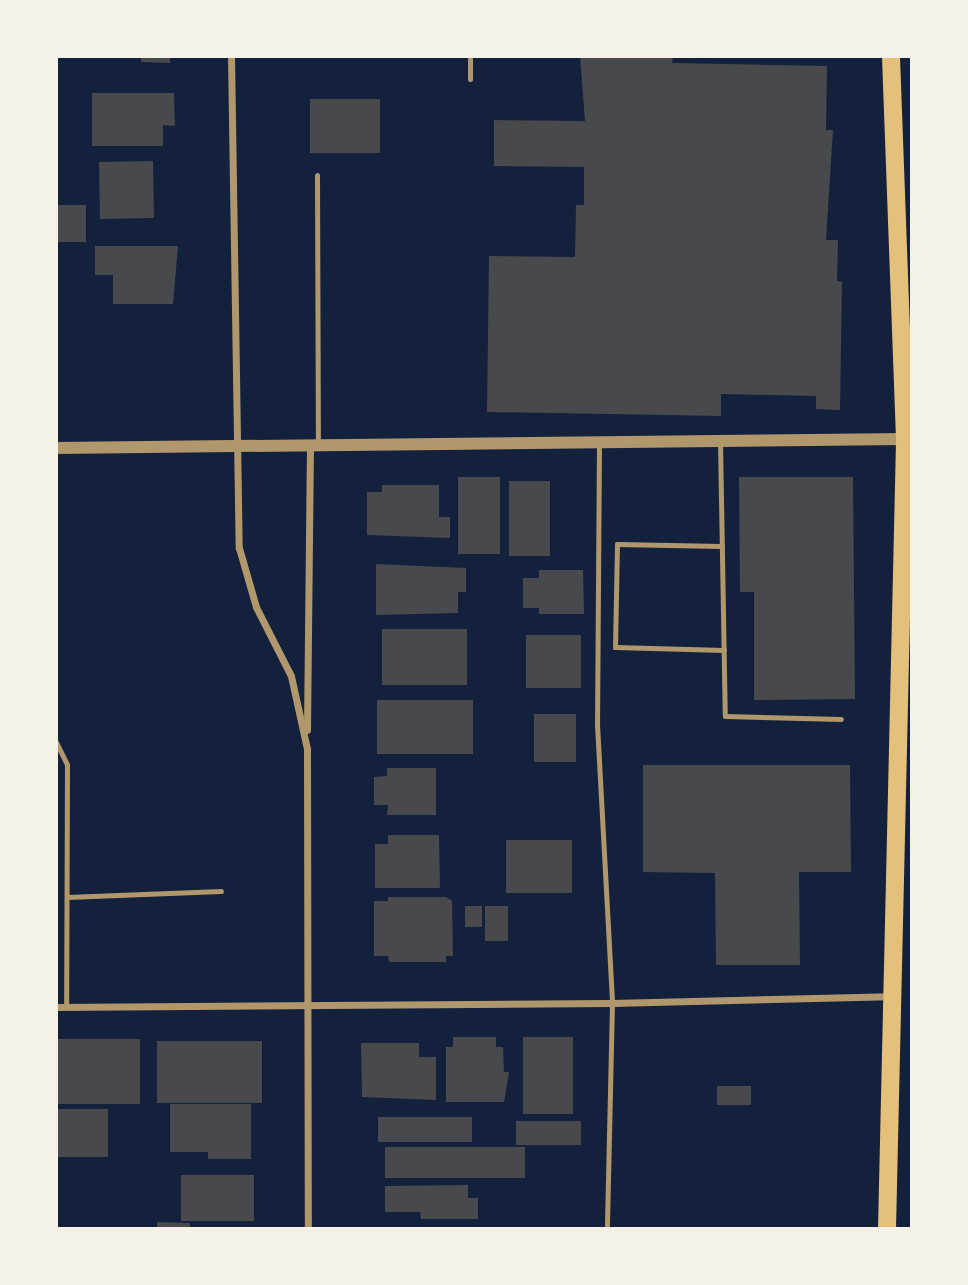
<!DOCTYPE html>
<html>
<head>
<meta charset="utf-8">
<style>
	body { margin:0 }
	#map { position:relative; width:968px; height:1285px; overflow:hidden; background:#14213d; font-family:Karla,sans-serif }
	div>[style] { position:absolute }
	.building>* { inset:0; background:#48494c; transform-origin:0 0 }
	.service>* { height:5px; margin:-2.5px; padding:0 2.5px; transform-origin:2.5px; border-radius:2.5px; background:#b1986c }
	.minor>* { height:7px; margin:-3.5px; padding:0 3.5px; transform-origin:3.5px; border-radius:3.5px; background:#b1986c }
	.tertiary>* { height:12px; margin:-6px; padding:0 6px; transform-origin:6px; border-radius:6px; background:#b1986c }
	.primary>* { height:18px; margin:-9px; padding:0 9px; transform-origin:9px; border-radius:9px; background:#e5c07b }
	span { translate:-50% -50%; white-space:nowrap; text-align:center; line-height:1.15; -webkit-text-stroke:5px #f6f1e7; paint-order:stroke }
	.frame { position:absolute; inset:0; border:58px solid #f6f1e7; pointer-events:none }
</style>
</head>
<body>
<div id="map">
	<div class="building">
		<div style="clip-path:polygon(141px 56px,170px 56px,170px 63px,141px 62px)"></div>
		<div style="clip-path:polygon(580px 56px,673px 56px,672px 63px,827px 66px,826px 130px,833px 130px,826px 240px,838px 240px,837px 281px,842px 282px,840px 410px,816px 409px,816px 396px,721px 394px,721px 416px,487px 412px,489px 256px,575px 257px,576px 205px,584px 205px,584px 167px,494px 166px,494px 120px,585px 121px)"></div>
		<div style="clip-path:polygon(92px 93px,174px 93px,175px 126px,163px 125px,163px 146px,92px 146px)"></div>
		<div style="left:310px;top:99px;width:70px;height:54px"></div>
		<div style="left:153px;top:161px;width:57px;height:54px;rotate:89deg"></div>
		<div style="left:56px;top:205px;width:30px;height:37px"></div>
		<div style="clip-path:polygon(95px 246px,178px 246px,173px 304px,113px 304px,113px 275px,95px 275px)"></div>
		<div style="left:458px;top:477px;width:42px;height:77px"></div>
		<div style="clip-path:polygon(739px 477px,853px 477px,855px 699px,754px 700px,754px 592px,740px 592px)"></div>
		<div style="left:509px;top:481px;width:41px;height:75px"></div>
		<div style="clip-path:polygon(382px 485px,439px 485px,439px 517px,450px 517px,450px 538px,367px 535px,367px 492px,382px 492px)"></div>
		<div style="clip-path:polygon(376px 564px,466px 568px,466px 592px,458px 592px,458px 613px,376px 615px)"></div>
		<div style="clip-path:polygon(539px 570px,583px 570px,584px 614px,539px 614px,539px 608px,523px 608px,523px 578px,539px 578px)"></div>
		<div style="left:382px;top:629px;width:85px;height:56px"></div>
		<div style="left:526px;top:635px;width:55px;height:53px"></div>
		<div style="left:377px;top:700px;width:96px;height:54px"></div>
		<div style="left:534px;top:714px;width:42px;height:48px"></div>
		<div style="clip-path:polygon(643px 765px,850px 765px,851px 872px,799px 872px,800px 965px,716px 965px,715px 873px,643px 872px)"></div>
		<div style="clip-path:polygon(387px 768px,436px 768px,436px 815px,387px 815px,388px 805px,374px 805px,374px 777px,387px 776px)"></div>
		<div style="clip-path:polygon(388px 835px,439px 835px,440px 888px,375px 888px,375px 844px,388px 844px)"></div>
		<div style="left:506px;top:840px;width:66px;height:53px"></div>
		<div style="clip-path:polygon(388px 897px,446px 897px,452px 901px,453px 956px,446px 956px,446px 962px,389px 962px,388px 956px,374px 956px,374px 901px,388px 901px)"></div>
		<div style="left:465px;top:906px;width:17px;height:21px"></div>
		<div style="left:485px;top:906px;width:23px;height:35px"></div>
		<div style="clip-path:polygon(453px 1037px,496px 1037px,496px 1047px,503px 1047px,504px 1072px,509px 1072px,504px 1102px,446px 1102px,446px 1047px,453px 1047px)"></div>
		<div style="left:573px;top:1037px;width:77px;height:50px;rotate:90deg"></div>
		<div style="left:56px;top:1039px;width:84px;height:65px"></div>
		<div style="left:157px;top:1041px;width:105px;height:62px"></div>
		<div style="clip-path:polygon(361px 1043px,419px 1043px,419px 1057px,436px 1057px,436px 1100px,362px 1097px)"></div>
		<div style="left:717px;top:1086px;width:34px;height:19px"></div>
		<div style="clip-path:polygon(170px 1104px,251px 1104px,251px 1159px,208px 1159px,208px 1152px,170px 1152px)"></div>
		<div style="left:56px;top:1109px;width:52px;height:48px"></div>
		<div style="left:378px;top:1117px;width:94px;height:25px"></div>
		<div style="left:516px;top:1121px;width:65px;height:24px"></div>
		<div style="left:385px;top:1147px;width:140px;height:31px"></div>
		<div style="left:181px;top:1175px;width:73px;height:46px"></div>
		<div style="clip-path:polygon(468px 1185px,468px 1198px,478px 1198px,478px 1219px,421px 1219px,420px 1212px,385px 1212px,385px 1186px)"></div>
		<div style="clip-path:polygon(157px 1222px,190px 1223px,190px 1229px,157px 1229px)"></div>
	</div>
	<div class="service">
		<div style="left:470px;top:79px;width:23px;rotate:-90deg"></div>
		<div style="left:317px;top:175px;width:270px;rotate:89.8deg"></div>
		<div style="left:720px;top:441px;width:275px;rotate:89deg"></div>
		<div style="left:725px;top:716px;width:116px;rotate:1.5deg"></div>
		<div style="left:599px;top:443px;width:281px;rotate:90.4deg"></div>
		<div style="left:597px;top:724px;width:279px;rotate:86.9deg"></div>
		<div style="left:612px;top:1003px;width:226px;rotate:91.3deg"></div>
		<div style="left:722px;top:546px;width:105px;rotate:-178.9deg"></div>
		<div style="left:617px;top:544px;width:103px;rotate:91.1deg"></div>
		<div style="left:615px;top:647px;width:109px;rotate:1.6deg"></div>
		<div style="left:56px;top:742px;width:25px;rotate:64deg"></div>
		<div style="left:67px;top:765px;width:242px;rotate:90.2deg"></div>
		<div style="left:67px;top:897px;width:154px;rotate:-2.2deg"></div>
	</div>
	<div class="minor">
		<div style="left:231px;top:56px;width:492px;rotate:89.1deg"></div>
		<div style="left:239px;top:548px;width:61px;rotate:73.9deg"></div>
		<div style="left:256px;top:607px;width:77px;rotate:63.1deg"></div>
		<div style="left:291px;top:676px;width:75px;rotate:77.6deg"></div>
		<div style="left:307px;top:749px;width:480px;rotate:89.9deg"></div>
		<div style="left:307px;top:730px;width:285px;rotate:-89.4deg"></div>
		<div style="left:56px;top:1007px;width:556px;rotate:-0.41deg"></div>
		<div style="left:612px;top:1003px;width:277px;rotate:-1.4deg"></div>
	</div>
	<div class="tertiary">
		<div style="left:56px;top:448px;width:849px;rotate:-0.61deg"></div>
	</div>
	<div class="primary">
		<div style="left:887px;top:1229px;width:790px;rotate:-88.69deg"></div>
		<div style="left:905px;top:439px;width:383px;rotate:-92.1deg"></div>
	</div>
	<div class="frame"></div>
</div>
</body>
</html>
